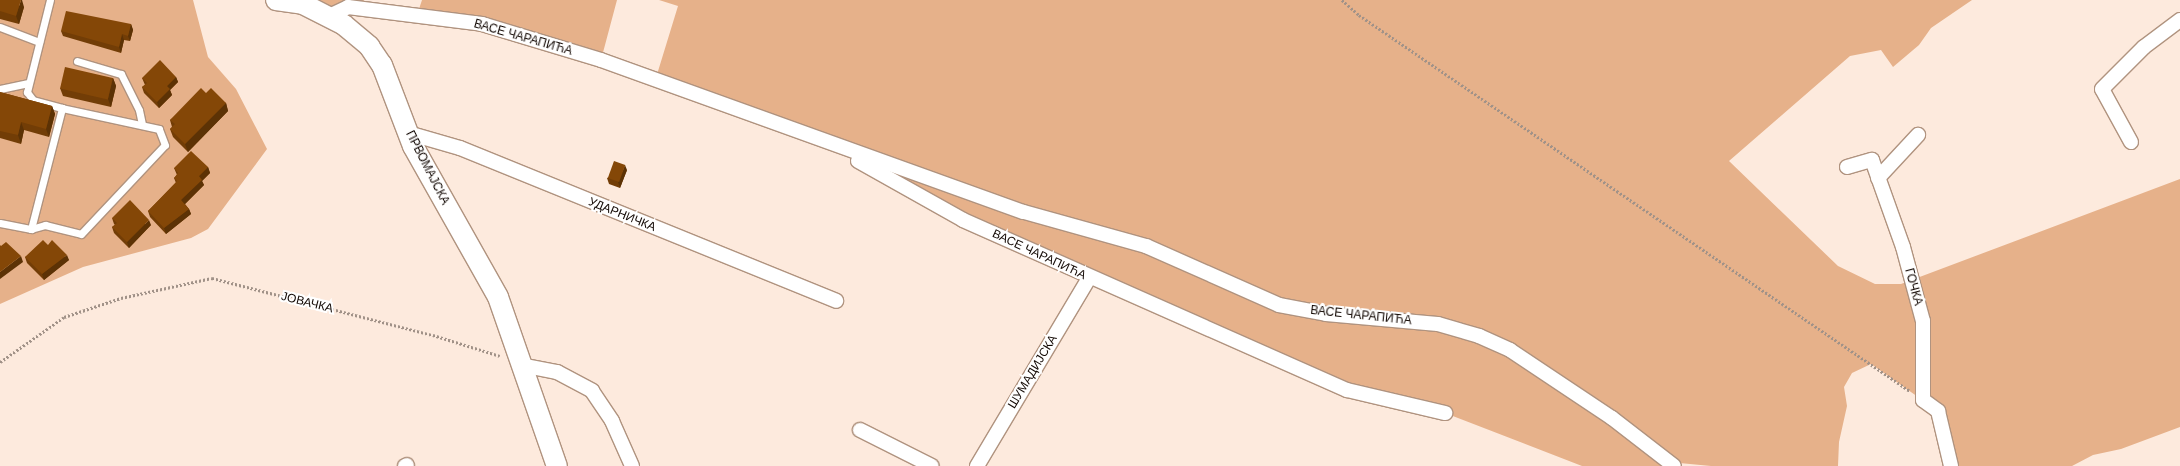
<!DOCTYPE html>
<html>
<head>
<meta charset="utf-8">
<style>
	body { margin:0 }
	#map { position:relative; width:2180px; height:466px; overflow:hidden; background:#fdeadd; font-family:"DM Sans",sans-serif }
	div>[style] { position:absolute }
	.green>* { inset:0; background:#e6b18a }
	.path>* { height:2.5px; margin-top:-1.25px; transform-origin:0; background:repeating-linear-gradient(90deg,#a19288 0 2px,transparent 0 4px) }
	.roads { filter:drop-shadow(1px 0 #b0937f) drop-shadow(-1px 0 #b0937f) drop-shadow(0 1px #b0937f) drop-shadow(0 -1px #b0937f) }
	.service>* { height:7px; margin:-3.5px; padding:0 3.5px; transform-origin:3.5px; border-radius:3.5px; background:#fff }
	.minor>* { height:14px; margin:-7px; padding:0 7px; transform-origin:7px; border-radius:7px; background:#fff }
	.secondary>* { height:20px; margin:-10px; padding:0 10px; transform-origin:10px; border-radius:10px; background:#fff }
	.wall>* { inset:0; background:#723d06 }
	.shaded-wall>* { inset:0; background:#5c3205 }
	.building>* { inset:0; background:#844707; transform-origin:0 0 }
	span { translate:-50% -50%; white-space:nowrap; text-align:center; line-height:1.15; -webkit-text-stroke:4px #fff; paint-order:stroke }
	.street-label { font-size:12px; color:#130904 }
</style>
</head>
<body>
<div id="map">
	<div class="green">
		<div style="clip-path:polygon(0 0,193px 0,208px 57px,236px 89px,267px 149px,208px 229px,191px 238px,83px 267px,0 304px)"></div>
		<div style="clip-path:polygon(303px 0,364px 0,360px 7px,329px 16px)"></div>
		<div style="clip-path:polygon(422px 0,617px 0,601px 60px,482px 24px,417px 15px)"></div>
		<div style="clip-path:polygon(659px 0,1972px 0,1931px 28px,1919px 45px,1893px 67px,1881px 50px,1850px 56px,1729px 161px,1838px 266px,1875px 284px,1901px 284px,2180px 179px,2180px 427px,2121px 449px,2093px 455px,2072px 466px,1951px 466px,1938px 411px,1871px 364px,1852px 373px,1844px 387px,1847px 406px,1839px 442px,1838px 466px,1711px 466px,1669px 462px,1670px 466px,1582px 466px,1445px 413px,1347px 390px,1089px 278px,823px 141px,655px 81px,678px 6px)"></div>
	</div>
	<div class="path">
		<div style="left:1342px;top:0;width:23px;rotate:41deg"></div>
		<div style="left:1359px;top:15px;width:667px;rotate:34.31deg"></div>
		<div style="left:0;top:362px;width:78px;rotate:-35.1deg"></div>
		<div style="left:64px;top:317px;width:60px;rotate:-18.4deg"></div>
		<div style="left:121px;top:298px;width:93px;rotate:-12.4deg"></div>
		<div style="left:212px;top:278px;width:228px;rotate:14.5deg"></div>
		<div style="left:433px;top:335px;width:70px;rotate:17.4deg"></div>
	</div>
	<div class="roads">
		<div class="service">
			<div style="left:0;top:27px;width:42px;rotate:21deg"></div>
			<div style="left:77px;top:61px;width:46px;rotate:16.5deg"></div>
			<div style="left:121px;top:74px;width:40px;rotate:63.4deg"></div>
			<div style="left:139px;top:110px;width:14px;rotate:78deg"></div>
			<div style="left:0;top:89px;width:29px;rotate:-12deg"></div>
			<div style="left:0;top:223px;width:32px;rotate:11deg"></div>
			<div style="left:31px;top:229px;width:125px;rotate:-75.6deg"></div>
			<div style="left:62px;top:108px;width:30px;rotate:-165deg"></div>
			<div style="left:33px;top:100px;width:10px;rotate:-127deg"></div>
			<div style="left:27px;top:92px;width:95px;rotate:-76deg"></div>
			<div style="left:31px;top:229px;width:15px;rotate:-16deg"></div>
			<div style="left:45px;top:225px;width:37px;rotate:14deg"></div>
			<div style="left:81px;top:234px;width:122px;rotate:-46.7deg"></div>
			<div style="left:165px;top:145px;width:17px;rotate:-111deg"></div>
			<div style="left:159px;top:129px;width:99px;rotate:-167.8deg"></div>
		</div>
		<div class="minor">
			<div style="left:329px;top:16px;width:21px;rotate:-25deg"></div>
			<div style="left:348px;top:7px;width:135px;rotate:7.2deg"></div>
			<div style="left:482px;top:24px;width:124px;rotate:16.8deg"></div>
			<div style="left:601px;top:60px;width:449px;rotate:19.8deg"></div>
			<div style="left:1024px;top:212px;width:127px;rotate:15.6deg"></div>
			<div style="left:1146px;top:246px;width:145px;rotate:23.9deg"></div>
			<div style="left:1279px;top:305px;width:48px;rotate:10.8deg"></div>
			<div style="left:1326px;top:314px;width:112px;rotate:5.1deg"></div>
			<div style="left:1438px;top:324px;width:43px;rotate:16.3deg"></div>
			<div style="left:1479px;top:336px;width:34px;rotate:24deg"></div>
			<div style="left:1510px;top:350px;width:123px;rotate:33.7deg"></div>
			<div style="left:1612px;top:418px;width:78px;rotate:37.7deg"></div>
			<div style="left:408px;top:133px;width:54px;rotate:16.1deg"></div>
			<div style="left:460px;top:148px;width:406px;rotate:22.1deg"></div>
			<div style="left:2131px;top:142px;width:60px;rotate:-118.7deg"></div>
			<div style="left:2102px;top:89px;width:59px;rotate:-45deg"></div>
			<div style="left:2144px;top:47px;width:45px;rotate:-36.9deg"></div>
			<div style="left:858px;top:161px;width:120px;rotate:29.3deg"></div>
			<div style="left:963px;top:220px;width:420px;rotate:23.9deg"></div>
			<div style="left:1347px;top:390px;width:101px;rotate:13.2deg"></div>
			<div style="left:1847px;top:167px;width:26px;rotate:-16deg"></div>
			<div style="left:1872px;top:160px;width:92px;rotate:70.4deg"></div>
			<div style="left:1903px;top:247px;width:77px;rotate:74.9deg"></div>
			<div style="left:1923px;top:321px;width:79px;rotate:90deg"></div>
			<div style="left:1923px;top:400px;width:19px;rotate:36deg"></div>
			<div style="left:1938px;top:411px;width:57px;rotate:76.7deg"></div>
			<div style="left:1878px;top:178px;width:59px;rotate:-47.1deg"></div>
			<div style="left:521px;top:365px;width:37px;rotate:11deg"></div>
			<div style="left:557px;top:372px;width:40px;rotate:28deg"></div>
			<div style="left:592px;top:391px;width:36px;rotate:56deg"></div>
			<div style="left:612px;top:421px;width:49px;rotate:66deg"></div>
			<div style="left:860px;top:430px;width:80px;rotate:26.6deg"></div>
			<div style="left:405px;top:466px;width:2px;rotate:-27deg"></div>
			<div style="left:977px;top:466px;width:219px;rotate:-59.2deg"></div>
		</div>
		<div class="secondary">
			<div style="left:276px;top:0;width:27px;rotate:8deg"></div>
			<div style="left:303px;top:4px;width:46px;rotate:27.1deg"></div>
			<div style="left:344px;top:25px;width:33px;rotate:40deg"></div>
			<div style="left:369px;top:46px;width:23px;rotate:56deg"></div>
			<div style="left:382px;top:65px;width:87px;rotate:69.1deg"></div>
			<div style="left:413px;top:146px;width:173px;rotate:60.6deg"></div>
			<div style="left:498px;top:297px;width:179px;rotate:70.8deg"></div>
		</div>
	</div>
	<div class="wall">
		<div style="clip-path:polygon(0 0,24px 7px,19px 24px,0 19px)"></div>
		<div style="clip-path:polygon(131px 24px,133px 30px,130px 41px,124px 40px,121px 53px,63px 36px,61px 31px)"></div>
		<div style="clip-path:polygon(176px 77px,178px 82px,170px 90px,172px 95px,159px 108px,144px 93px,142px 87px,145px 85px,142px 78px)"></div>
		<div style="clip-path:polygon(113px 78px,116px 86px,111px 107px,63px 96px,60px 88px)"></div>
		<div style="clip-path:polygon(0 92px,52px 106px,55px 114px,49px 137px,24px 130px,21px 144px,0 138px)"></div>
		<div style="clip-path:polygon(206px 93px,226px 103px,228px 111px,188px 152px,173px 137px,170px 129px,172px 127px,170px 120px)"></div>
		<div style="clip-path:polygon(208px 167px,210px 173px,202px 181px,204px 185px,185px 204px,189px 209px,191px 214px,166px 234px,150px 217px,148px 211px,176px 183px,174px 178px,177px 175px,174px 168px)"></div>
		<div style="clip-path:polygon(627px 170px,620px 188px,609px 184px,607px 178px)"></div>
		<div style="clip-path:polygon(112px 218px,151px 225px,129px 248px,114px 233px,112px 227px,115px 225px,114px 224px)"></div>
		<div style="clip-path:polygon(48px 245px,69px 260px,44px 280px,27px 263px,25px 257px)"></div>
	</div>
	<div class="shaded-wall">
		<div style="clip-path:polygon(21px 0,22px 0,24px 7px,19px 24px,16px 16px)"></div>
		<div style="clip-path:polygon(131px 24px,133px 30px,130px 41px,128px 36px)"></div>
		<div style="clip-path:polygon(122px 34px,124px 40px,121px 53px,119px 47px)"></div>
		<div style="clip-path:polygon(176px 77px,178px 82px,170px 90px,172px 95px,159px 108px,157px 102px,167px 86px)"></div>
		<div style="clip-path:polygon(113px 78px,116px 86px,111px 107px,108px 99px)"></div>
		<div style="clip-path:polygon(226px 103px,228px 111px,188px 152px,185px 144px)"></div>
		<div style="clip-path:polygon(52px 106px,55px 114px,49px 137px,46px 129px)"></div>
		<div style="clip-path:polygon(21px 122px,24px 130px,21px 144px,18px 135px)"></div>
		<div style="clip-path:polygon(625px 165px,627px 170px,620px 188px,618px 182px)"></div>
		<div style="clip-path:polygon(208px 167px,210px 173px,202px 181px,204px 185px,183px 206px,181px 200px,199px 176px)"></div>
		<div style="clip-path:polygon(189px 209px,191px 214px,166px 234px,164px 228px)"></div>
		<div style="clip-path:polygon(149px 220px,151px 225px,129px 248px,127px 242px)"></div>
		<div style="clip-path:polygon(67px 255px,69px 260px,44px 280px,42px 274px)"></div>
		<div style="clip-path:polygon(21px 256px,23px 262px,0 279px,0 272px)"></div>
	</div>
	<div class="building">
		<div style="clip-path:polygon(0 0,21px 0,16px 16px,0 11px)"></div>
		<div style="clip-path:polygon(66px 11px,131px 24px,128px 36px,122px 34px,119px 47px,61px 31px)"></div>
		<div style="clip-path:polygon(160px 60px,176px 77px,167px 86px,170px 89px,157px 102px,142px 87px,147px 83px,142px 78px)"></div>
		<div style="left:65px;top:67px;width:49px;height:22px;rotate:13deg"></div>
		<div style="clip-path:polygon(201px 88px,206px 93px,211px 88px,226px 103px,185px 144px,170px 129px,175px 124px,170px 120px)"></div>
		<div style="clip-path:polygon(0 92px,52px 106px,46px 129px,21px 122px,18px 135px,0 131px)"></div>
		<div style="clip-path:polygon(191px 151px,208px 167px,199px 176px,202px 180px,181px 200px,189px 209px,164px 228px,148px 211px,177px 181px,174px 178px,178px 173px,174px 168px)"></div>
		<div style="left:614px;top:161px;width:12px;height:18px;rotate:20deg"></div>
		<div style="clip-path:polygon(130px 200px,149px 220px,127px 242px,112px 227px,117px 223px,112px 218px)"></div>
		<div style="clip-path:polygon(43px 240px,48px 245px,52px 240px,67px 255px,42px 274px,25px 257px)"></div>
		<div style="clip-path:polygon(6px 242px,21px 256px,0 272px,0 245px,1px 246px)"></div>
	</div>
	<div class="street-label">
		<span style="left:523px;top:38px;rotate:16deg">ВАСЕ ЧАРАПИЋА</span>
		<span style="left:427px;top:168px;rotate:63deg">ПРВОМАЈСКА</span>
		<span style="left:622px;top:215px;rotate:22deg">УДАРНИЧКА</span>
		<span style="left:1039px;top:255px;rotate:25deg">ВАСЕ ЧАРАПИЋА</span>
		<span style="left:1913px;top:287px;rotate:75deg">ГОЧКА</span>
		<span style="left:307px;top:303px;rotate:14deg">ЈОВАЧКА</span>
		<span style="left:1361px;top:316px;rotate:6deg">ВАСЕ ЧАРАПИЋА</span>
		<span style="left:1033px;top:372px;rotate:-59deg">ШУМАДИЈСКА</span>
	</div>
</div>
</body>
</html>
